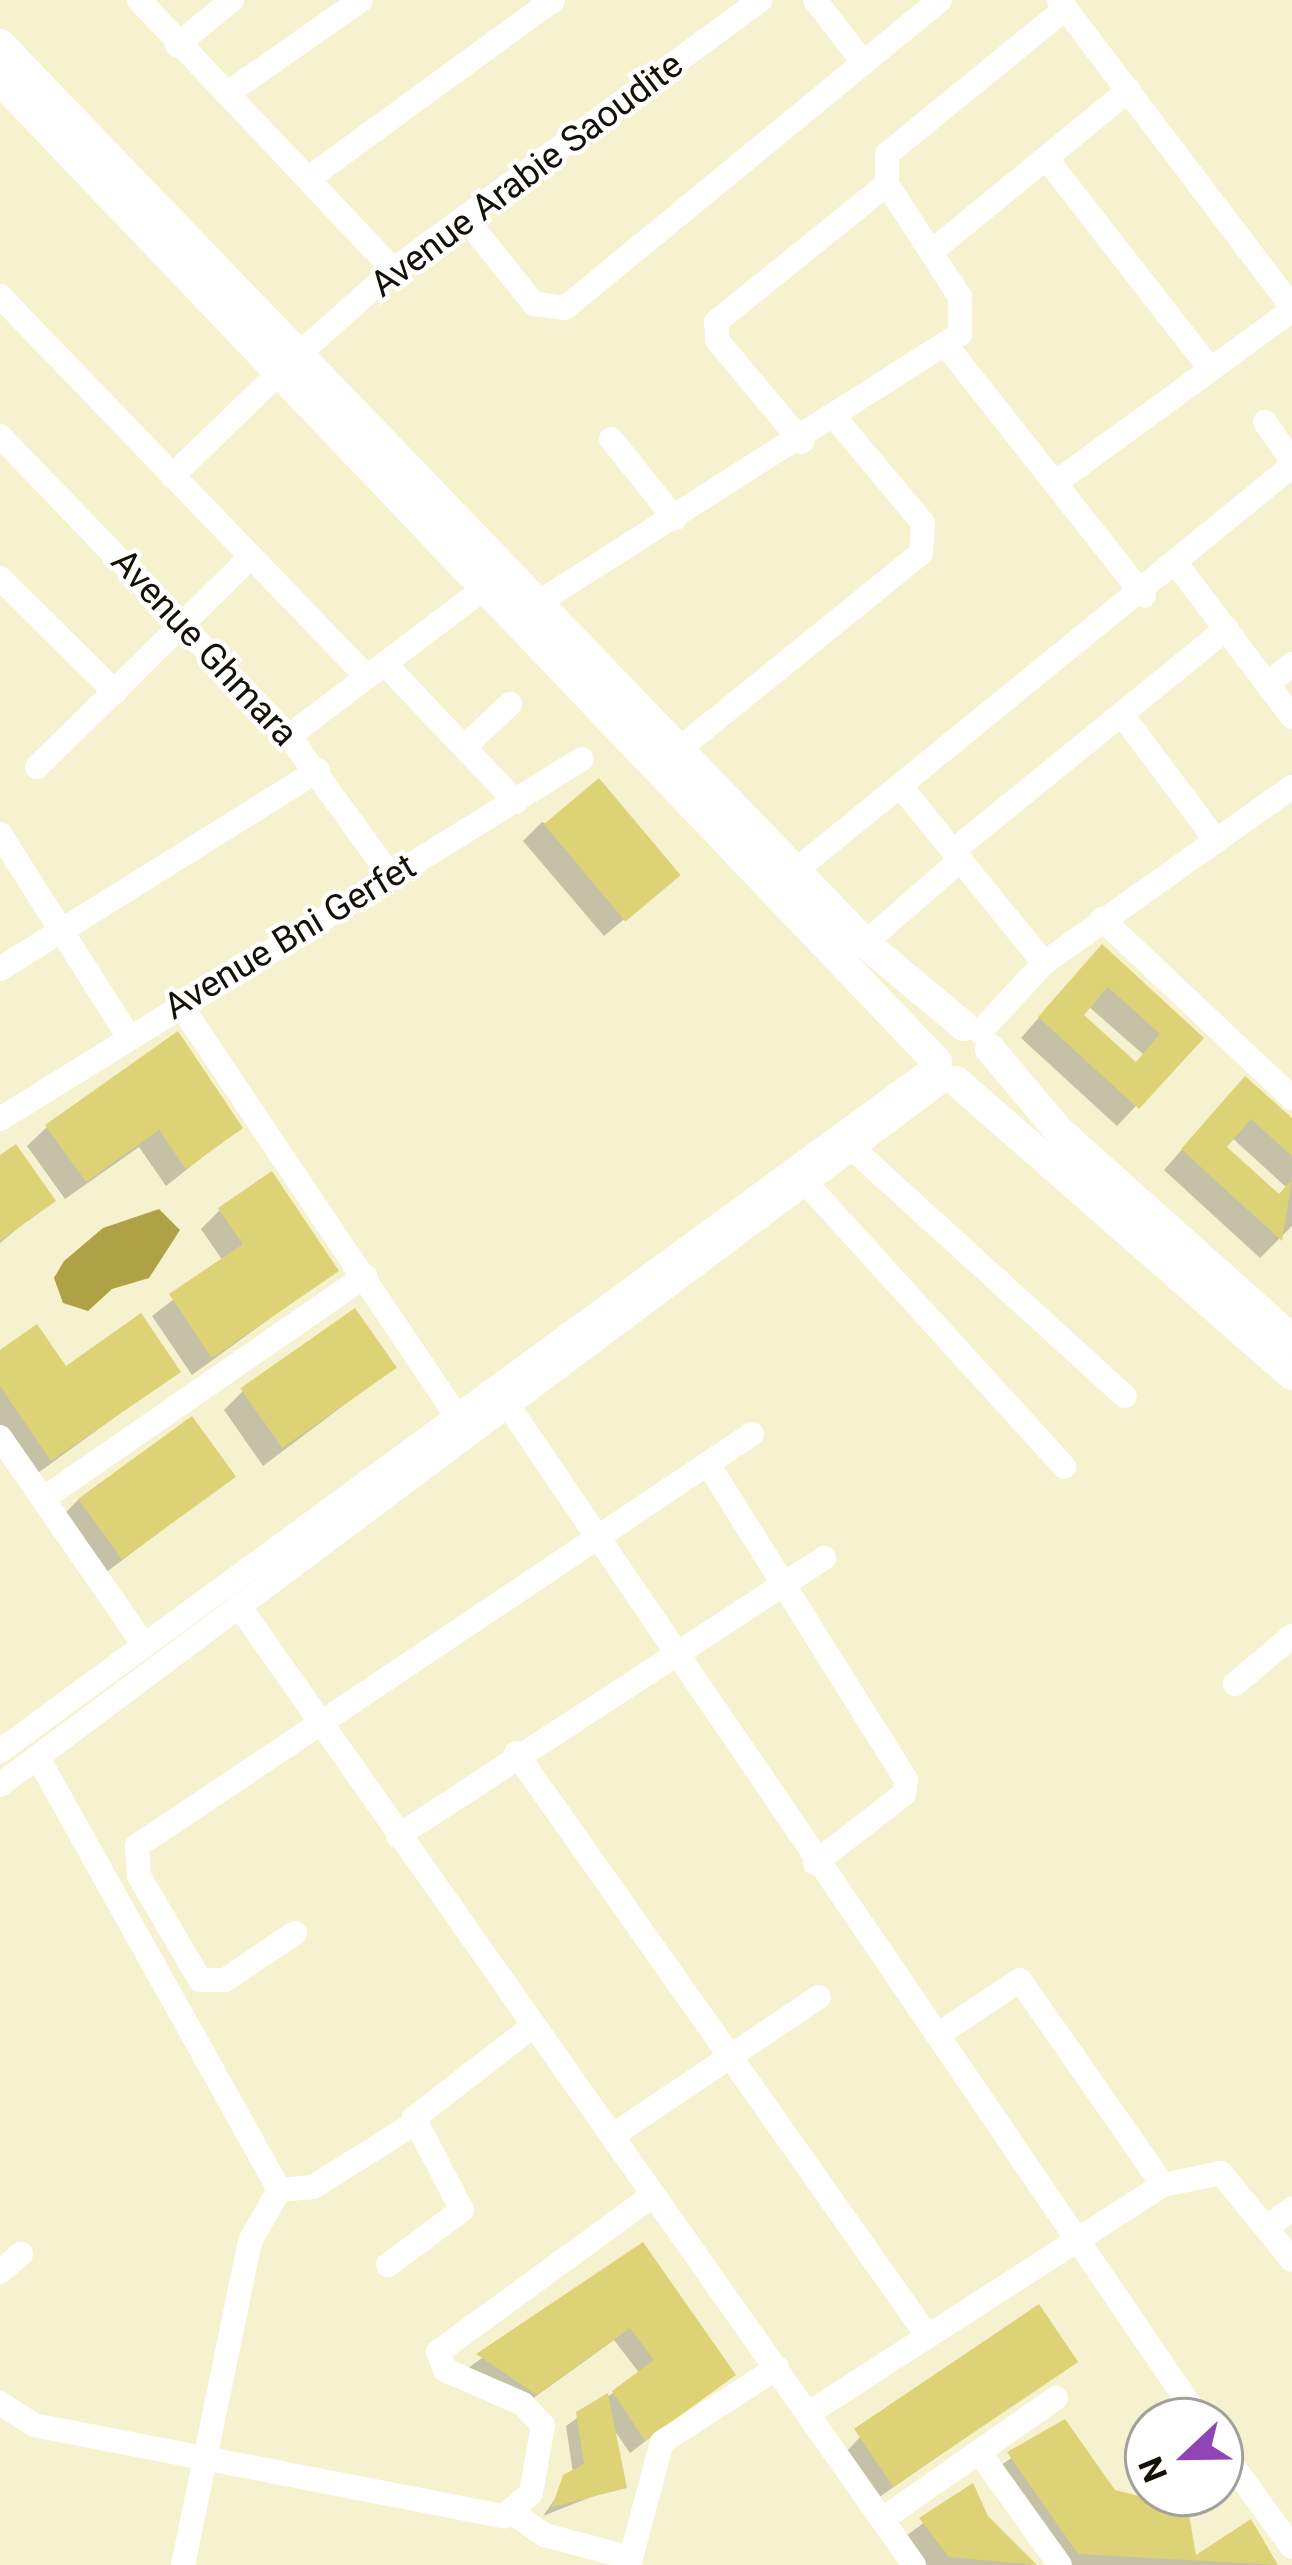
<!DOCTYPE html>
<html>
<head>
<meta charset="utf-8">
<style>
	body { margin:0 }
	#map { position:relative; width:1292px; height:2565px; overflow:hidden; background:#f6f2d0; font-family:Roboto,sans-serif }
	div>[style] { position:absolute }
	.water>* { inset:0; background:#afa246 }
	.shadow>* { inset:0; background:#0003 }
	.building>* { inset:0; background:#ded276; transform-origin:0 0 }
	.minor>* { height:24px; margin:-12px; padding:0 12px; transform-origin:12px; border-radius:12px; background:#fff }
	.major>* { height:30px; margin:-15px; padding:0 15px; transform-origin:15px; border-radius:15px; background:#fff }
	span { translate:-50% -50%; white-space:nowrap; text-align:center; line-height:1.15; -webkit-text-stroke:9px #fff; paint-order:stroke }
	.street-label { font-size:36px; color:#141206 }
	.north { position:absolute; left:1124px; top:2397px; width:120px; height:120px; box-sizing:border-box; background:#fff; border:3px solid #a1a09b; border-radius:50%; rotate:248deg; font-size:33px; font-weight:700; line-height:48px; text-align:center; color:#141206 }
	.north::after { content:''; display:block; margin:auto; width:42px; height:54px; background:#8f45b7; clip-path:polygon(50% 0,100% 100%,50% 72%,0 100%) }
</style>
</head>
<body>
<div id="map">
	<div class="water">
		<div style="clip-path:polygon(159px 1209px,180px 1230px,149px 1278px,112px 1289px,88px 1311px,63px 1303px,54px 1278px,64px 1261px,103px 1228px)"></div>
	</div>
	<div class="shadow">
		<div style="clip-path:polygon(542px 822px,677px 875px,604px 936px,523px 841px)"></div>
		<div style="clip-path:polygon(evenodd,1083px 967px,1200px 1038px,1117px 1126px,1021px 1038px,1083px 967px,1088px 1006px,1144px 1055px,1135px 1065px,1080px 1015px,1088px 1006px)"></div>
		<div style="clip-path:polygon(evenodd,1226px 1099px,1292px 1122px,1292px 1226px,1260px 1258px,1164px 1170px,1226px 1099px,1231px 1137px,1287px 1188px,1278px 1197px,1223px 1147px,1231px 1137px)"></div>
		<div style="clip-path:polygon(47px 1127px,239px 1128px,166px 1186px,139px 1147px,65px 1199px,27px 1146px)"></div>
		<div style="clip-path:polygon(0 1159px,52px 1200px,0 1243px)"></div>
		<div style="clip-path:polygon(220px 1210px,335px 1271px,192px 1375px,152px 1316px,223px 1261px,201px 1229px)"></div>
		<div style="clip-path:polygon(0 1354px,65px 1370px,177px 1372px,31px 1478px,0 1433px)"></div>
		<div style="clip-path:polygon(393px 1368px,263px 1466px,224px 1410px,243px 1391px)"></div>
		<div style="clip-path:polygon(232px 1477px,100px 1577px,59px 1519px,78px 1500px)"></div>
		<div style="clip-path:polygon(642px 2246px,732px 2375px,630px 2453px,612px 2427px,624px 2484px,543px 2516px,573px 2473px,566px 2426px,640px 2374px,614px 2340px,521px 2407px,465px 2370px)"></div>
		<div style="clip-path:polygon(1074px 2362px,878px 2498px,846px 2452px,860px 2437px)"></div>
		<div style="clip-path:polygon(1064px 2423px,1114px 2492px,1157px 2504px,1150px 2493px,1220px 2493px,1220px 2480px,1227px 2491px,1186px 2519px,1194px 2560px,1250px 2523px,1274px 2565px,1062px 2565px,995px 2469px)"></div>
		<div style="clip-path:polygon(1148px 2471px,1148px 2491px,1140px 2479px)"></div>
		<div style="clip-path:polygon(972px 2488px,986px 2518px,1032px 2565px,923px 2565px,903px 2538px)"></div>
	</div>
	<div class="building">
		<div style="left:599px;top:778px;width:127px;height:72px;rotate:50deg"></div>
		<div style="clip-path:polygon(evenodd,1102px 944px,1204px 1038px,1139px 1109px,1038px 1017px,1102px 944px,1108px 987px,1160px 1034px,1136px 1062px,1084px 1015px,1108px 987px)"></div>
		<div style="clip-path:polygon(178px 1031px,243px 1128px,186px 1169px,159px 1130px,86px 1182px,45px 1125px)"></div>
		<div style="clip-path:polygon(1245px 1076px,1292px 1118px,1292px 1156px,1251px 1119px,1227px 1147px,1279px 1194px,1292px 1180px,1282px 1241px,1181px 1149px)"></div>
		<div style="clip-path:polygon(16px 1144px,56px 1201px,0 1241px,0 1155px)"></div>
		<div style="clip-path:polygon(272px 1171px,339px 1271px,212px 1358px,169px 1294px,243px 1244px,218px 1208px)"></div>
		<div style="left:355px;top:1308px;width:73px;height:140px;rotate:55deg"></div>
		<div style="clip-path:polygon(141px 1313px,181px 1372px,51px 1461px,0 1386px,0 1350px,37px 1324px,66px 1366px)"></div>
		<div style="left:192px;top:1416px;width:75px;height:141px;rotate:54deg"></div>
		<div style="clip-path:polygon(643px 2242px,736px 2375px,645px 2441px,612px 2391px,654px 2360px,630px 2328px,537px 2395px,476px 2354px)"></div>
		<div style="left:1039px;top:2304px;width:70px;height:223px;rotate:56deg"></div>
		<div style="clip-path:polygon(608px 2393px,627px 2488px,552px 2507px,563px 2475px,584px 2464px,576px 2412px)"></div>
		<div style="clip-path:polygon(1065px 2419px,1115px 2490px,1183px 2507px,1173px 2493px,1229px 2493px,1189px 2515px,1196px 2555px,1251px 2519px,1278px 2565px,1078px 2554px,1007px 2452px)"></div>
		<div style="clip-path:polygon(973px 2483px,988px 2516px,1037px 2565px,949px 2557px,919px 2518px)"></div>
	</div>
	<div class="minor">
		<div style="left:139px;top:0;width:371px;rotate:46.7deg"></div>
		<div style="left:815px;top:0;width:78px;rotate:52.3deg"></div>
		<div style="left:1059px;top:0;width:385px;rotate:52.8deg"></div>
		<div style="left:177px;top:45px;width:71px;rotate:-39.3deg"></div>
		<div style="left:228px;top:93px;width:162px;rotate:-35deg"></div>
		<div style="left:1046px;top:158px;width:267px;rotate:52.1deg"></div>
		<div style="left:309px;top:178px;width:302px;rotate:-36.1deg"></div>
		<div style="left:466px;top:219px;width:109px;rotate:51.3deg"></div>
		<div style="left:534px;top:304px;width:31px;rotate:7deg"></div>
		<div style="left:565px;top:308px;width:485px;rotate:-39.4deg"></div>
		<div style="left:931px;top:252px;width:256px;rotate:-39.3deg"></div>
		<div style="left:0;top:296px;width:529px;rotate:46.07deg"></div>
		<div style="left:945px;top:344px;width:321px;rotate:51.7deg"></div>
		<div style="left:298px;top:355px;width:127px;rotate:-41.8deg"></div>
		<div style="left:393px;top:270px;width:456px;rotate:-36.3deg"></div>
		<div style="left:1265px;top:422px;width:47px;rotate:55.3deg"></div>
		<div style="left:0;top:436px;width:417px;rotate:46.1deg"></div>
		<div style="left:289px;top:736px;width:172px;rotate:54deg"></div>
		<div style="left:611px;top:439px;width:102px;rotate:51.3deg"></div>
		<div style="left:802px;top:442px;width:133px;rotate:-129.8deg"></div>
		<div style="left:717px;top:340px;width:18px;rotate:-93deg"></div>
		<div style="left:716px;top:322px;width:220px;rotate:-38.9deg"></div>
		<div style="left:172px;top:476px;width:144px;rotate:-43.9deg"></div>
		<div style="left:1055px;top:483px;width:293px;rotate:-36.1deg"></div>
		<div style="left:1178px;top:566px;width:189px;rotate:52.9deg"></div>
		<div style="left:0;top:578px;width:162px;rotate:44.7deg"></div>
		<div style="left:536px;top:604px;width:503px;rotate:-32.49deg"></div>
		<div style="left:960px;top:334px;width:37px;rotate:-90deg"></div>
		<div style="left:960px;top:297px;width:135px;rotate:-122.9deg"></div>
		<div style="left:887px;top:184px;width:30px;rotate:-90deg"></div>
		<div style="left:887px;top:154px;width:231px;rotate:-39.2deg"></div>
		<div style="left:385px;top:664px;width:190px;rotate:46.5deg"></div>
		<div style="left:1268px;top:684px;width:31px;rotate:-40deg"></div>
		<div style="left:1122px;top:715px;width:156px;rotate:53.1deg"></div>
		<div style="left:289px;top:736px;width:242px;rotate:-37.1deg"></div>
		<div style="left:464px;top:747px;width:63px;rotate:-43.1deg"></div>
		<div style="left:678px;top:750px;width:313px;rotate:-39deg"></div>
		<div style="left:921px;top:553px;width:30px;rotate:-86deg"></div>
		<div style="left:923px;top:523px;width:136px;rotate:-129.9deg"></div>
		<div style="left:37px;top:767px;width:300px;rotate:-44.5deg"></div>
		<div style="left:901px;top:787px;width:227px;rotate:50.9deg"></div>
		<div style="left:0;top:834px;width:241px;rotate:57.6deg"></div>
		<div style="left:953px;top:851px;width:353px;rotate:-39.1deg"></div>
		<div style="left:795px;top:871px;width:641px;rotate:-39.18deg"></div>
		<div style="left:1102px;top:919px;width:261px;rotate:43.3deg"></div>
		<div style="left:865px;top:943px;width:126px;rotate:-41.1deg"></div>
		<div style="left:0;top:969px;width:375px;rotate:-32deg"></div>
		<div style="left:179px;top:1003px;width:494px;rotate:56.1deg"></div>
		<div style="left:980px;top:1032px;width:94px;rotate:-47.2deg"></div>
		<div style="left:1044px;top:963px;width:304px;rotate:-35.4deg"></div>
		<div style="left:0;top:1119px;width:684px;rotate:-31.74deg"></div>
		<div style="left:851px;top:1147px;width:370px;rotate:42.3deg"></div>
		<div style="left:806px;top:1183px;width:384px;rotate:47.7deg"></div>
		<div style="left:509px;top:1407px;width:1228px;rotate:55.69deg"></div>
		<div style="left:0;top:1437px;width:253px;rotate:55.3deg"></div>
		<div style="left:708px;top:1464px;width:373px;rotate:57.9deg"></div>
		<div style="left:906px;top:1780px;width:14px;rotate:98deg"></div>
		<div style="left:904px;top:1794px;width:113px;rotate:142.2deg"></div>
		<div style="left:43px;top:1499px;width:392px;rotate:-34.7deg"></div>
		<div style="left:239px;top:1606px;width:1173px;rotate:54.86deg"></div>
		<div style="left:1235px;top:1684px;width:75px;rotate:-40.1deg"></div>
		<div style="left:0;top:1751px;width:1161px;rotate:-36.21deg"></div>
		<div style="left:516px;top:1753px;width:711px;rotate:54.79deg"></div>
		<div style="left:38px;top:1758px;width:495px;rotate:60.8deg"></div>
		<div style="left:279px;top:2190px;width:34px;rotate:-5deg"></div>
		<div style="left:313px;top:2187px;width:117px;rotate:-32.1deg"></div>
		<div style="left:0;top:1785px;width:1182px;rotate:-36.78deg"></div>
		<div style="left:398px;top:1836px;width:509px;rotate:-33.13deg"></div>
		<div style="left:295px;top:1933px;width:84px;rotate:146.1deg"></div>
		<div style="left:225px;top:1980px;width:25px;rotate:180deg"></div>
		<div style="left:200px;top:1980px;width:121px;rotate:-120.4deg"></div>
		<div style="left:139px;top:1876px;width:30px;rotate:-94deg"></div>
		<div style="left:137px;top:1846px;width:740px;rotate:-33.82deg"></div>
		<div style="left:939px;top:2034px;width:97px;rotate:-33.7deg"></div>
		<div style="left:1020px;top:1980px;width:250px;rotate:55.1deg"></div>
		<div style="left:612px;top:2136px;width:249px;rotate:-33.9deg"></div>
		<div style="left:1267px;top:2227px;width:31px;rotate:-36deg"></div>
		<div style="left:388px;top:2265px;width:92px;rotate:-36.6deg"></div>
		<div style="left:462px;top:2210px;width:104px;rotate:-117.6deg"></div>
		<div style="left:414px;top:2118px;width:150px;rotate:-37.7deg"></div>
		<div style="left:0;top:2272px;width:28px;rotate:-41deg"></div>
		<div style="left:0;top:2403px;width:40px;rotate:32.9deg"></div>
		<div style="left:34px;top:2425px;width:479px;rotate:11deg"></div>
		<div style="left:504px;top:2516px;width:35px;rotate:-40deg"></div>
		<div style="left:531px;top:2493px;width:69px;rotate:-80deg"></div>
		<div style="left:543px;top:2425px;width:29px;rotate:-134deg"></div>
		<div style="left:523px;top:2404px;width:85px;rotate:-156.4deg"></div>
		<div style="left:445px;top:2370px;width:19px;rotate:-111deg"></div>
		<div style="left:438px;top:2352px;width:266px;rotate:-36.1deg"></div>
		<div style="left:809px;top:2413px;width:421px;rotate:-32.8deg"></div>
		<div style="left:1163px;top:2185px;width:59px;rotate:-11.7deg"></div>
		<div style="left:1221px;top:2173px;width:112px;rotate:50.8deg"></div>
		<div style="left:1220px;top:2448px;width:122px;rotate:54deg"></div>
		<div style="left:979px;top:2452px;width:139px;rotate:54.4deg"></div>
		<div style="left:513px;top:2513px;width:39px;rotate:35deg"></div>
		<div style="left:545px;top:2535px;width:89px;rotate:15deg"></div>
		<div style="left:883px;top:2519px;width:211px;rotate:-35deg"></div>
		<div style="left:183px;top:2565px;width:331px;rotate:-78.3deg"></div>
		<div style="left:250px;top:2241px;width:59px;rotate:-60.4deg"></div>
		<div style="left:629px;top:2565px;width:127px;rotate:-75deg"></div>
		<div style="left:662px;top:2442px;width:137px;rotate:-32.8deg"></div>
	</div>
	<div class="major">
		<div style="left:0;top:44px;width:1248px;rotate:46.1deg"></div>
		<div style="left:865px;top:943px;width:129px;rotate:40deg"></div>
		<div style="left:0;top:80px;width:1357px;rotate:46.34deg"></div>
		<div style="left:990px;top:1049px;width:107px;rotate:49.9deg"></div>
		<div style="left:1059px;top:1131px;width:312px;rotate:41.8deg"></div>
		<div style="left:956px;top:1081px;width:446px;rotate:41.2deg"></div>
	</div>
	<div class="street-label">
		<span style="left:527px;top:175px;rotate:-37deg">Avenue Arabie Saoudite</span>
		<span style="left:204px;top:648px;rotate:47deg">Avenue Ghmara</span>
		<span style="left:290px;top:937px;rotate:-31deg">Avenue Bni Gerfet</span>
	</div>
	<div class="north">N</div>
</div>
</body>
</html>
